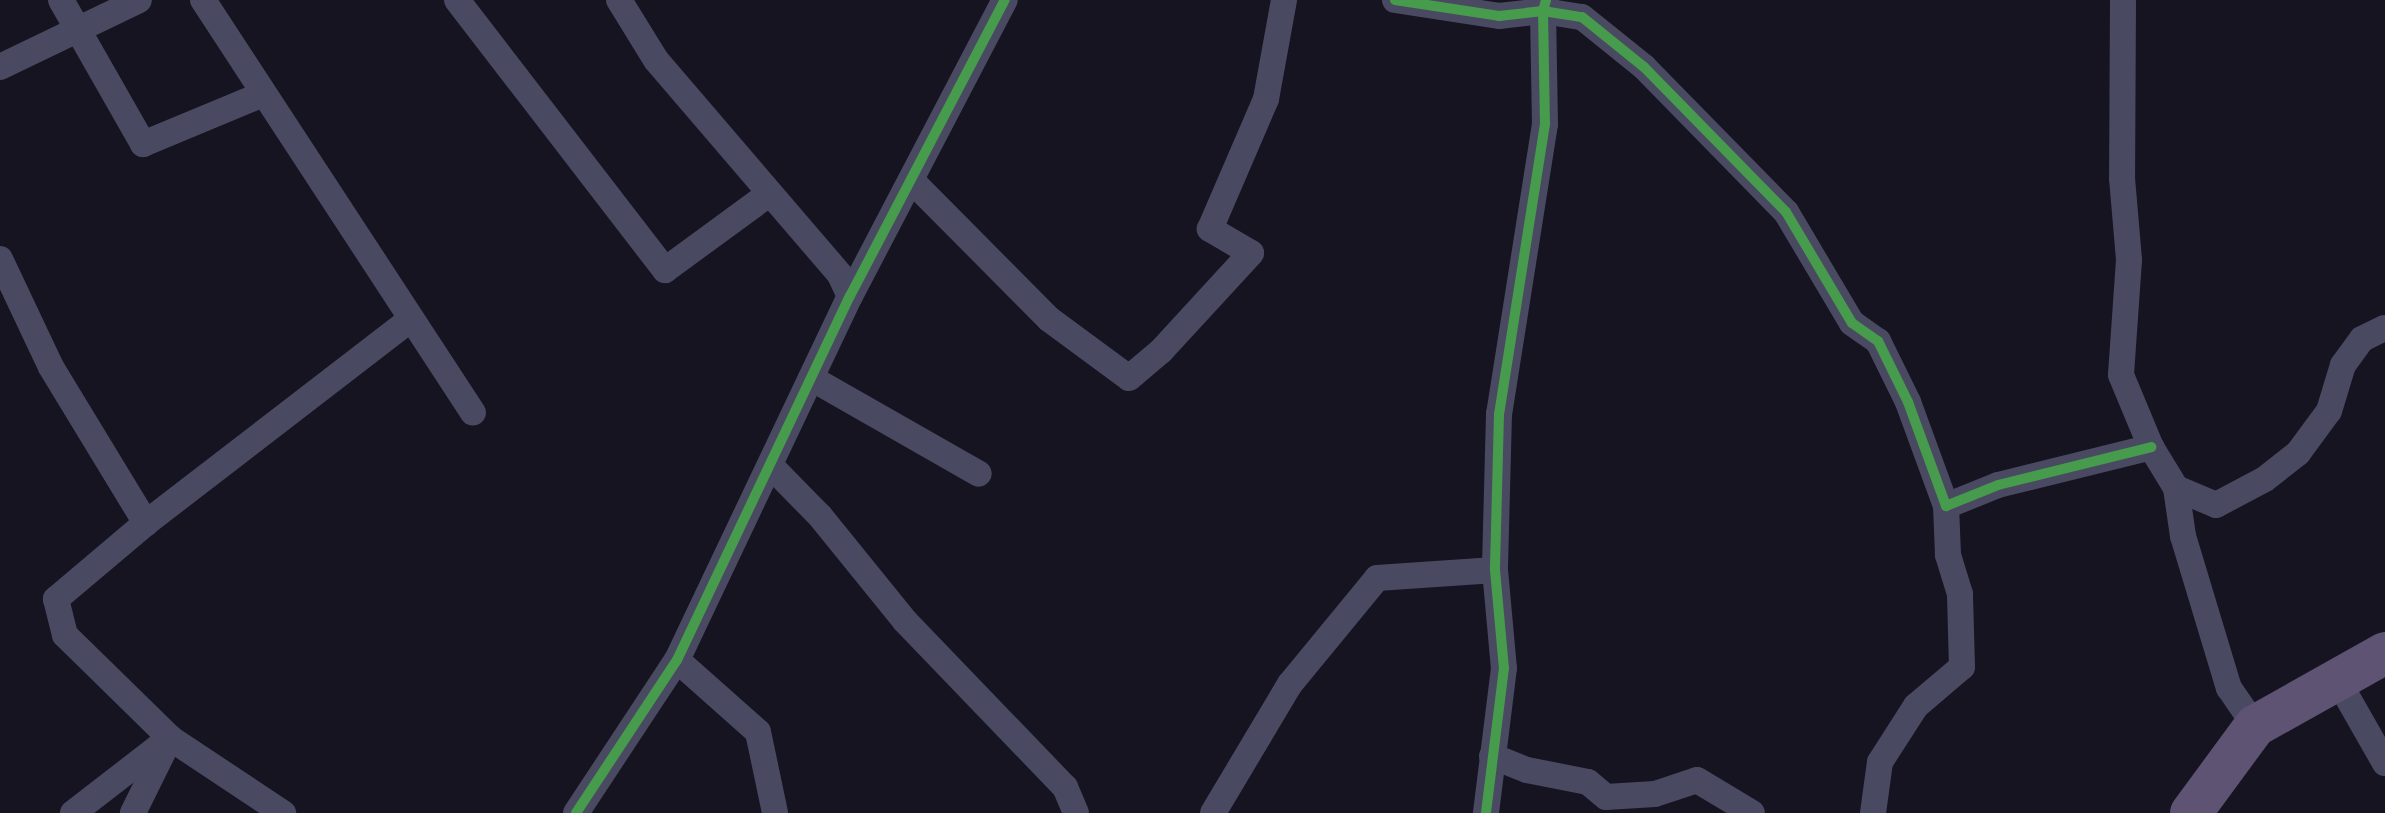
<!DOCTYPE html>
<html>
<head>
<meta charset="utf-8">
<style>
	body { margin:0 }
	#map { position:relative; width:2385px; height:813px; overflow:hidden; background:#161421; font-family:"PT Sans",sans-serif }
	div>[style] { position:absolute }
	.minor>* { height:26px; margin:-13px; padding:0 13px; transform-origin:13px; border-radius:13px; background:#4a4962 }
	.primary>* { height:42px; margin:-21px; padding:0 21px; transform-origin:21px; border-radius:21px; background:#5e5373 }
	.cycleway>* { height:10px; margin:-5px; padding:0 5px; transform-origin:5px; border-radius:5px; background:#469c4c }
	span { translate:-50% -50%; white-space:nowrap; text-align:center; line-height:1.15; -webkit-text-stroke:8px #130f26; paint-order:stroke }
</style>
</head>
<body>
<div id="map">
	<div class="minor">
		<div style="left:61px;top:0;width:166px;rotate:60.3deg"></div>
		<div style="left:143px;top:144px;width:130px;rotate:-22.6deg"></div>
		<div style="left:203px;top:0;width:493px;rotate:56.8deg"></div>
		<div style="left:457px;top:0;width:341px;rotate:52.4deg"></div>
		<div style="left:665px;top:270px;width:129px;rotate:-36.2deg"></div>
		<div style="left:619px;top:0;width:70px;rotate:58.3deg"></div>
		<div style="left:656px;top:60px;width:283px;rotate:49.4deg"></div>
		<div style="left:840px;top:275px;width:23px;rotate:65deg"></div>
		<div style="left:1395px;top:0;width:105px;rotate:8.7deg"></div>
		<div style="left:1499px;top:16px;width:44px;rotate:-6.5deg"></div>
		<div style="left:1543px;top:11px;width:113px;rotate:89deg"></div>
		<div style="left:1545px;top:124px;width:294px;rotate:99deg"></div>
		<div style="left:1499px;top:414px;width:156px;rotate:91.5deg"></div>
		<div style="left:1495px;top:570px;width:98px;rotate:84.8deg"></div>
		<div style="left:1504px;top:668px;width:146px;rotate:97.1deg"></div>
		<div style="left:1546px;top:0;width:11px;rotate:105deg"></div>
		<div style="left:1543px;top:11px;width:39px;rotate:9deg"></div>
		<div style="left:1582px;top:17px;width:80px;rotate:38.9deg"></div>
		<div style="left:1644px;top:67px;width:203px;rotate:45.6deg"></div>
		<div style="left:1786px;top:212px;width:129px;rotate:59.3deg"></div>
		<div style="left:1852px;top:323px;width:32px;rotate:35deg"></div>
		<div style="left:1878px;top:341px;width:68px;rotate:63.8deg"></div>
		<div style="left:1908px;top:402px;width:111px;rotate:69.9deg"></div>
		<div style="left:1946px;top:506px;width:56px;rotate:-22deg"></div>
		<div style="left:1998px;top:485px;width:158px;rotate:-13.9deg"></div>
		<div style="left:2123px;top:0;width:178px;rotate:90.3deg"></div>
		<div style="left:2122px;top:178px;width:82px;rotate:85.1deg"></div>
		<div style="left:2129px;top:260px;width:115px;rotate:94deg"></div>
		<div style="left:2121px;top:375px;width:78px;rotate:67.4deg"></div>
		<div style="left:2151px;top:447px;width:48px;rotate:58.6deg"></div>
		<div style="left:2176px;top:488px;width:43px;rotate:23deg"></div>
		<div style="left:2216px;top:505px;width:55px;rotate:-28deg"></div>
		<div style="left:2265px;top:479px;width:42px;rotate:-38.2deg"></div>
		<div style="left:2298px;top:453px;width:52px;rotate:-53.6deg"></div>
		<div style="left:2329px;top:411px;width:48px;rotate:-73.1deg"></div>
		<div style="left:2343px;top:365px;width:32px;rotate:-54deg"></div>
		<div style="left:2362px;top:339px;width:25px;rotate:-26deg"></div>
		<div style="left:0;top:67px;width:154px;rotate:-25.7deg"></div>
		<div style="left:911px;top:180px;width:196px;rotate:45.2deg"></div>
		<div style="left:1049px;top:319px;width:99px;rotate:36.4deg"></div>
		<div style="left:1129px;top:378px;width:42px;rotate:-40.2deg"></div>
		<div style="left:1161px;top:351px;width:133px;rotate:-47.4deg"></div>
		<div style="left:1251px;top:253px;width:48px;rotate:-149.7deg"></div>
		<div style="left:1210px;top:229px;width:142px;rotate:-66.7deg"></div>
		<div style="left:1266px;top:99px;width:101px;rotate:-79.7deg"></div>
		<div style="left:0;top:259px;width:119px;rotate:64.7deg"></div>
		<div style="left:51px;top:367px;width:183px;rotate:58.7deg"></div>
		<div style="left:146px;top:523px;width:118px;rotate:139.8deg"></div>
		<div style="left:56px;top:599px;width:37px;rotate:76deg"></div>
		<div style="left:65px;top:635px;width:147px;rotate:44.4deg"></div>
		<div style="left:170px;top:738px;width:136px;rotate:33.6deg"></div>
		<div style="left:811px;top:378px;width:193px;rotate:29.7deg"></div>
		<div style="left:770px;top:465px;width:71px;rotate:45.6deg"></div>
		<div style="left:820px;top:516px;width:135px;rotate:51deg"></div>
		<div style="left:905px;top:621px;width:231px;rotate:46.1deg"></div>
		<div style="left:1065px;top:787px;width:28px;rotate:67deg"></div>
		<div style="left:2176px;top:488px;width:49px;rotate:81.7deg"></div>
		<div style="left:2183px;top:536px;width:159px;rotate:73.2deg"></div>
		<div style="left:2229px;top:688px;width:46px;rotate:55.6deg"></div>
		<div style="left:146px;top:523px;width:334px;rotate:-37.6deg"></div>
		<div style="left:677px;top:660px;width:108px;rotate:41.6deg"></div>
		<div style="left:758px;top:732px;width:83px;rotate:78.1deg"></div>
		<div style="left:2337px;top:679px;width:97px;rotate:60.3deg"></div>
		<div style="left:1492px;top:756px;width:38px;rotate:22deg"></div>
		<div style="left:1527px;top:770px;width:62px;rotate:11.1deg"></div>
		<div style="left:1588px;top:782px;width:23px;rotate:40deg"></div>
		<div style="left:1606px;top:797px;width:49px;rotate:-3.5deg"></div>
		<div style="left:1655px;top:794px;width:44px;rotate:-18.4deg"></div>
		<div style="left:1697px;top:780px;width:64px;rotate:31deg"></div>
		<div style="left:73px;top:813px;width:123px;rotate:-37.7deg"></div>
		<div style="left:170px;top:738px;width:84px;rotate:116.3deg"></div>
		<div style="left:576px;top:813px;width:183px;rotate:-56.6deg"></div>
		<div style="left:677px;top:660px;width:403px;rotate:-64.6deg"></div>
		<div style="left:850px;top:296px;width:334px;rotate:-62.4deg"></div>
		<div style="left:1213px;top:813px;width:150px;rotate:-59.2deg"></div>
		<div style="left:1290px;top:684px;width:137px;rotate:-50.6deg"></div>
		<div style="left:1377px;top:578px;width:118px;rotate:-3.9deg"></div>
		<div style="left:1873px;top:813px;width:51px;rotate:-82.2deg"></div>
		<div style="left:1880px;top:762px;width:67px;rotate:-57.3deg"></div>
		<div style="left:1916px;top:706px;width:60px;rotate:-40.3deg"></div>
		<div style="left:1962px;top:667px;width:73px;rotate:-91.6deg"></div>
		<div style="left:1960px;top:594px;width:41px;rotate:-107.1deg"></div>
		<div style="left:1948px;top:555px;width:49px;rotate:-92.3deg"></div>
	</div>
	<div class="primary">
		<div style="left:2191px;top:813px;width:108px;rotate:-53.7deg"></div>
		<div style="left:2255px;top:726px;width:149px;rotate:-29.3deg"></div>
	</div>
	<div class="cycleway">
		<div style="left:1395px;top:0;width:105px;rotate:8.7deg"></div>
		<div style="left:1499px;top:16px;width:44px;rotate:-6.5deg"></div>
		<div style="left:1543px;top:11px;width:113px;rotate:89deg"></div>
		<div style="left:1545px;top:124px;width:294px;rotate:99deg"></div>
		<div style="left:1499px;top:414px;width:156px;rotate:91.5deg"></div>
		<div style="left:1495px;top:570px;width:98px;rotate:84.8deg"></div>
		<div style="left:1504px;top:668px;width:146px;rotate:97.1deg"></div>
		<div style="left:1546px;top:0;width:11px;rotate:105deg"></div>
		<div style="left:1543px;top:11px;width:39px;rotate:9deg"></div>
		<div style="left:1582px;top:17px;width:80px;rotate:38.9deg"></div>
		<div style="left:1644px;top:67px;width:203px;rotate:45.6deg"></div>
		<div style="left:1786px;top:212px;width:129px;rotate:59.3deg"></div>
		<div style="left:1852px;top:323px;width:32px;rotate:35deg"></div>
		<div style="left:1878px;top:341px;width:68px;rotate:63.8deg"></div>
		<div style="left:1908px;top:402px;width:111px;rotate:69.9deg"></div>
		<div style="left:1946px;top:506px;width:56px;rotate:-22deg"></div>
		<div style="left:1998px;top:485px;width:158px;rotate:-13.9deg"></div>
		<div style="left:576px;top:813px;width:183px;rotate:-56.6deg"></div>
		<div style="left:677px;top:660px;width:403px;rotate:-64.6deg"></div>
		<div style="left:850px;top:296px;width:334px;rotate:-62.4deg"></div>
	</div>
</div>
</body>
</html>
